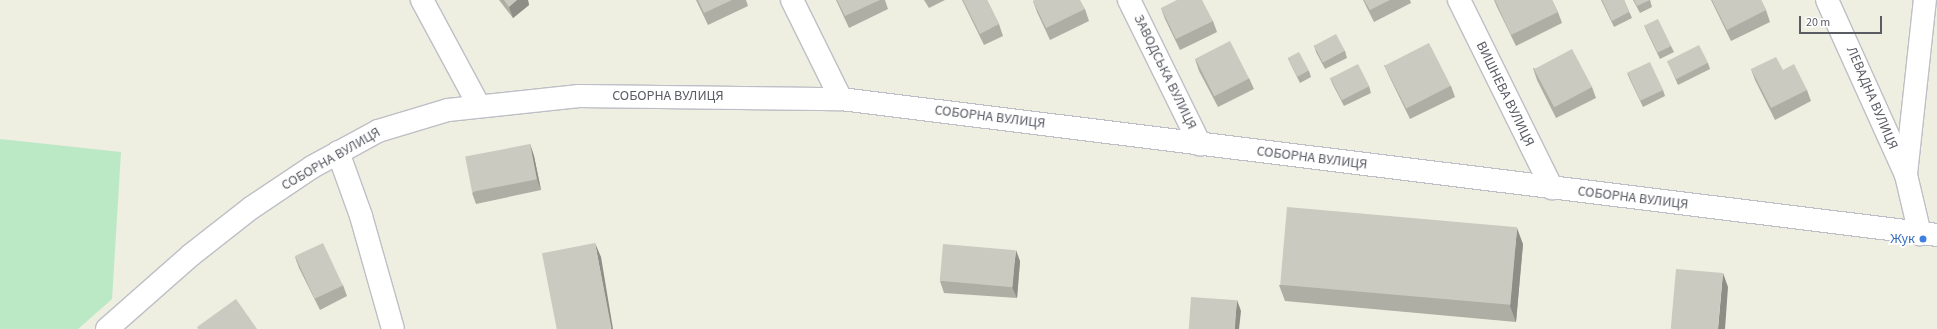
<!DOCTYPE html>
<html>
<head>
<meta charset="utf-8">
<style>
	body { margin:0 }
	#map { position:relative; width:1937px; height:329px; overflow:hidden; background:#eeeee1; font-family:"Source Sans 3",sans-serif }
	div>[style] { position:absolute }
	.green>* { inset:0; background:#bbe8c5 }
	.roads { filter:drop-shadow(1px 0 #bebfc6) drop-shadow(-1px 0 #bebfc6) drop-shadow(0 1px #bebfc6) drop-shadow(0 -1px #bebfc6) }
	.minor>* { height:22px; margin:-11px; padding:0 11px; transform-origin:11px; border-radius:11px; background:#fff }
	.wall>* { inset:0; background:#afaea5 }
	.shaded-wall>* { inset:0; background:#8e8d86 }
	.building>* { inset:0; background:#cbcac0; transform-origin:0 0 }
	.dots>* { width:11px; height:11px; translate:-50% -50%; box-sizing:border-box; border:2px solid #fff; border-radius:50% }
	span { translate:-50% -50%; white-space:nowrap; text-align:center; line-height:1.15; -webkit-text-stroke:3.5px #fff; paint-order:stroke }
	.street-label { font-size:14px; color:#5a5c64 }
	.shop-label { font-size:14px; color:#366cbe }
	.right { translate:-100% -50%; text-align:right }
	.scale { position:absolute; left:1799px; top:16px; width:83px; height:18px; box-sizing:border-box; border:2px solid #5a5c64; border-top:0; padding-left:5px; font-size:12px; line-height:14px; white-space:nowrap; color:#5a5c64; -webkit-text-stroke:3px #fff; paint-order:stroke }
</style>
</head>
<body>
<div id="map">
	<div class="green">
		<div style="clip-path:polygon(0 139px,121px 152px,112px 299px,78px 329px,0 329px)"></div>
	</div>
	<div class="roads">
		<div class="minor">
			<div style="left:422px;top:0;width:120px;rotate:61.7deg"></div>
			<div style="left:792px;top:0;width:110px;rotate:63.7deg"></div>
			<div style="left:1129px;top:0;width:161px;rotate:63.8deg"></div>
			<div style="left:1459px;top:0;width:210px;rotate:63.7deg"></div>
			<div style="left:1827px;top:0;width:192px;rotate:65.7deg"></div>
			<div style="left:1906px;top:175px;width:61px;rotate:76.7deg"></div>
			<div style="left:338px;top:152px;width:68px;rotate:70.2deg"></div>
			<div style="left:361px;top:216px;width:117px;rotate:74.2deg"></div>
			<div style="left:1906px;top:174px;width:175px;rotate:-83.8deg"></div>
			<div style="left:107px;top:329px;width:112px;rotate:-41.4deg"></div>
			<div style="left:191px;top:255px;width:76px;rotate:-38.1deg"></div>
			<div style="left:251px;top:208px;width:73px;rotate:-33.9deg"></div>
			<div style="left:312px;top:167px;width:75px;rotate:-28.6deg"></div>
			<div style="left:378px;top:131px;width:73px;rotate:-16.7deg"></div>
			<div style="left:448px;top:110px;width:132px;rotate:-6.1deg"></div>
			<div style="left:579px;top:96px;width:262px;rotate:0.7deg"></div>
			<div style="left:841px;top:99px;width:1104px;rotate:7.07deg"></div>
		</div>
	</div>
	<div class="wall">
		<div style="clip-path:polygon(499px 0,528px 0,529px 5px,513px 18px)"></div>
		<div style="clip-path:polygon(696px 0,746px 0,748px 6px,708px 25px)"></div>
		<div style="clip-path:polygon(836px 0,885px 0,888px 9px,849px 28px)"></div>
		<div style="clip-path:polygon(924px 0,945px 0,929px 8px)"></div>
		<div style="clip-path:polygon(962px 0,987px 0,999px 24px,1003px 36px,984px 45px)"></div>
		<div style="clip-path:polygon(1363px 0,1410px 0,1411px 3px,1374px 22px)"></div>
		<div style="clip-path:polygon(1494px 0,1552px 0,1558px 12px,1562px 23px,1516px 46px,1497px 7px)"></div>
		<div style="clip-path:polygon(1601px 0,1624px 0,1632px 18px,1614px 27px)"></div>
		<div style="clip-path:polygon(1633px 0,1650px 0,1652px 7px,1640px 13px)"></div>
		<div style="clip-path:polygon(1711px 0,1761px 0,1766px 10px,1770px 22px,1731px 41px)"></div>
		<div style="clip-path:polygon(1033px 1px,1085px 9px,1089px 21px,1050px 40px,1037px 12px)"></div>
		<div style="clip-path:polygon(1161px 8px,1213px 21px,1217px 32px,1180px 50px,1165px 19px)"></div>
		<div style="clip-path:polygon(1644px 25px,1671px 46px,1674px 52px,1660px 59px,1647px 32px)"></div>
		<div style="clip-path:polygon(1314px 45px,1345px 51px,1347px 58px,1325px 69px,1316px 52px)"></div>
		<div style="clip-path:polygon(1288px 58px,1309px 71px,1311px 77px,1300px 83px,1291px 65px)"></div>
		<div style="clip-path:polygon(1195px 59px,1249px 78px,1254px 89px,1218px 107px,1199px 71px)"></div>
		<div style="clip-path:polygon(1667px 61px,1708px 63px,1710px 69px,1678px 85px,1670px 67px)"></div>
		<div style="clip-path:polygon(1384px 65px,1451px 86px,1455px 97px,1410px 119px,1389px 76px)"></div>
		<div style="clip-path:polygon(1533px 68px,1592px 87px,1596px 98px,1556px 118px,1537px 80px)"></div>
		<div style="clip-path:polygon(1751px 69px,1783px 70px,1807px 90px,1811px 101px,1775px 120px,1755px 80px)"></div>
		<div style="clip-path:polygon(1627px 73px,1663px 90px,1665px 96px,1643px 107px,1630px 80px)"></div>
		<div style="clip-path:polygon(1330px 78px,1369px 86px,1371px 93px,1344px 106px,1333px 85px)"></div>
		<div style="clip-path:polygon(530px 144px,534px 156px,541px 190px,476px 204px,472px 193px)"></div>
		<div style="clip-path:polygon(1523px 244px,1516px 322px,1285px 301px,1279px 285px)"></div>
		<div style="clip-path:polygon(295px 257px,343px 285px,347px 296px,320px 310px,299px 268px)"></div>
		<div style="clip-path:polygon(1020px 261px,1017px 298px,944px 293px,940px 281px)"></div>
	</div>
	<div class="shaded-wall">
		<div style="clip-path:polygon(517px 0,528px 0,529px 5px,513px 18px,509px 7px)"></div>
		<div style="clip-path:polygon(530px 144px,534px 156px,541px 190px,537px 179px)"></div>
		<div style="clip-path:polygon(1517px 228px,1523px 244px,1516px 322px,1510px 306px)"></div>
		<div style="clip-path:polygon(595px 243px,601px 257px,613px 329px,611px 329px)"></div>
		<div style="clip-path:polygon(1016px 250px,1020px 261px,1017px 298px,1012px 287px)"></div>
		<div style="clip-path:polygon(1723px 273px,1728px 287px,1725px 329px,1718px 329px)"></div>
		<div style="clip-path:polygon(1237px 300px,1241px 311px,1239px 329px,1234px 329px)"></div>
	</div>
	<div class="building">
		<div style="clip-path:polygon(504px 0,517px 0,509px 7px)"></div>
		<div style="clip-path:polygon(698px 0,732px 0,704px 13px)"></div>
		<div style="clip-path:polygon(837px 0,880px 0,845px 16px)"></div>
		<div style="clip-path:polygon(963px 0,987px 0,999px 24px,980px 34px)"></div>
		<div style="clip-path:polygon(1034px 0,1080px 0,1085px 9px,1046px 28px,1033px 1px)"></div>
		<div style="clip-path:polygon(1177px 0,1202px 0,1213px 21px,1176px 39px,1161px 8px)"></div>
		<div style="clip-path:polygon(1364px 0,1390px 0,1370px 10px)"></div>
		<div style="clip-path:polygon(1495px 0,1552px 0,1558px 12px,1511px 35px)"></div>
		<div style="clip-path:polygon(1602px 0,1624px 0,1629px 12px,1612px 21px)"></div>
		<div style="clip-path:polygon(1634px 0,1650px 0,1637px 6px)"></div>
		<div style="clip-path:polygon(1712px 0,1761px 0,1766px 10px,1727px 30px)"></div>
		<div style="left:1658px;top:19px;width:30px;height:15px;rotate:64deg"></div>
		<div style="left:1336px;top:34px;width:19px;height:25px;rotate:62deg"></div>
		<div style="left:1230px;top:41px;width:42px;height:39px;rotate:63deg"></div>
		<div style="left:1429px;top:43px;width:48px;height:50px;rotate:63deg"></div>
		<div style="left:1699px;top:45px;width:20px;height:36px;rotate:63deg"></div>
		<div style="left:1572px;top:49px;width:43px;height:43px;rotate:62deg"></div>
		<div style="left:1299px;top:52px;width:21px;height:13px;rotate:62deg"></div>
		<div style="clip-path:polygon(1776px 57px,1783px 70px,1794px 64px,1807px 90px,1771px 108px,1751px 69px)"></div>
		<div style="left:1650px;top:62px;width:31px;height:25px;rotate:65deg"></div>
		<div style="left:1358px;top:64px;width:25px;height:31px;rotate:63deg"></div>
		<div style="left:530px;top:144px;width:36px;height:66px;rotate:79deg"></div>
		<div style="left:1287px;top:207px;width:231px;height:78px;rotate:5deg"></div>
		<div style="left:323px;top:243px;width:47px;height:31px;rotate:65deg"></div>
		<div style="left:595px;top:243px;width:87px;height:54px;rotate:79deg"></div>
		<div style="left:943px;top:244px;width:73px;height:37px;rotate:5deg"></div>
		<div style="left:1676px;top:269px;width:47px;height:60px;rotate:5deg"></div>
		<div style="left:1191px;top:297px;width:46px;height:32px;rotate:4deg"></div>
		<div style="clip-path:polygon(236px 299px,257px 329px,198px 329px,197px 327px)"></div>
	</div>
	<div class="dots">
		<div style="left:1923px;top:239px;background:#3f7fe0"></div>
	</div>
	<div class="street-label">
		<span style="left:1165px;top:72px;rotate:64deg">ЗАВОДСЬКА ВУЛИЦЯ</span>
		<span style="left:1505px;top:94px;rotate:64deg">ВИШНЕВА ВУЛИЦЯ</span>
		<span style="left:668px;top:96px">СОБОРНА ВУЛИЦЯ</span>
		<span style="left:1872px;top:98px;rotate:67deg">ЛЕВАДНА ВУЛИЦЯ</span>
		<span style="left:990px;top:117px;rotate:7deg">СОБОРНА ВУЛИЦЯ</span>
		<span style="left:1312px;top:158px;rotate:7deg">СОБОРНА ВУЛИЦЯ</span>
		<span style="left:331px;top:159px;rotate:-30deg">СОБОРНА ВУЛИЦЯ</span>
		<span style="left:1633px;top:198px;rotate:7deg">СОБОРНА ВУЛИЦЯ</span>
	</div>
	<div class="shop-label">
		<span class="right" style="left:1915px;top:239px">Жук</span>
	</div>
	<div class="scale">20 m</div>
</div>
</body>
</html>
